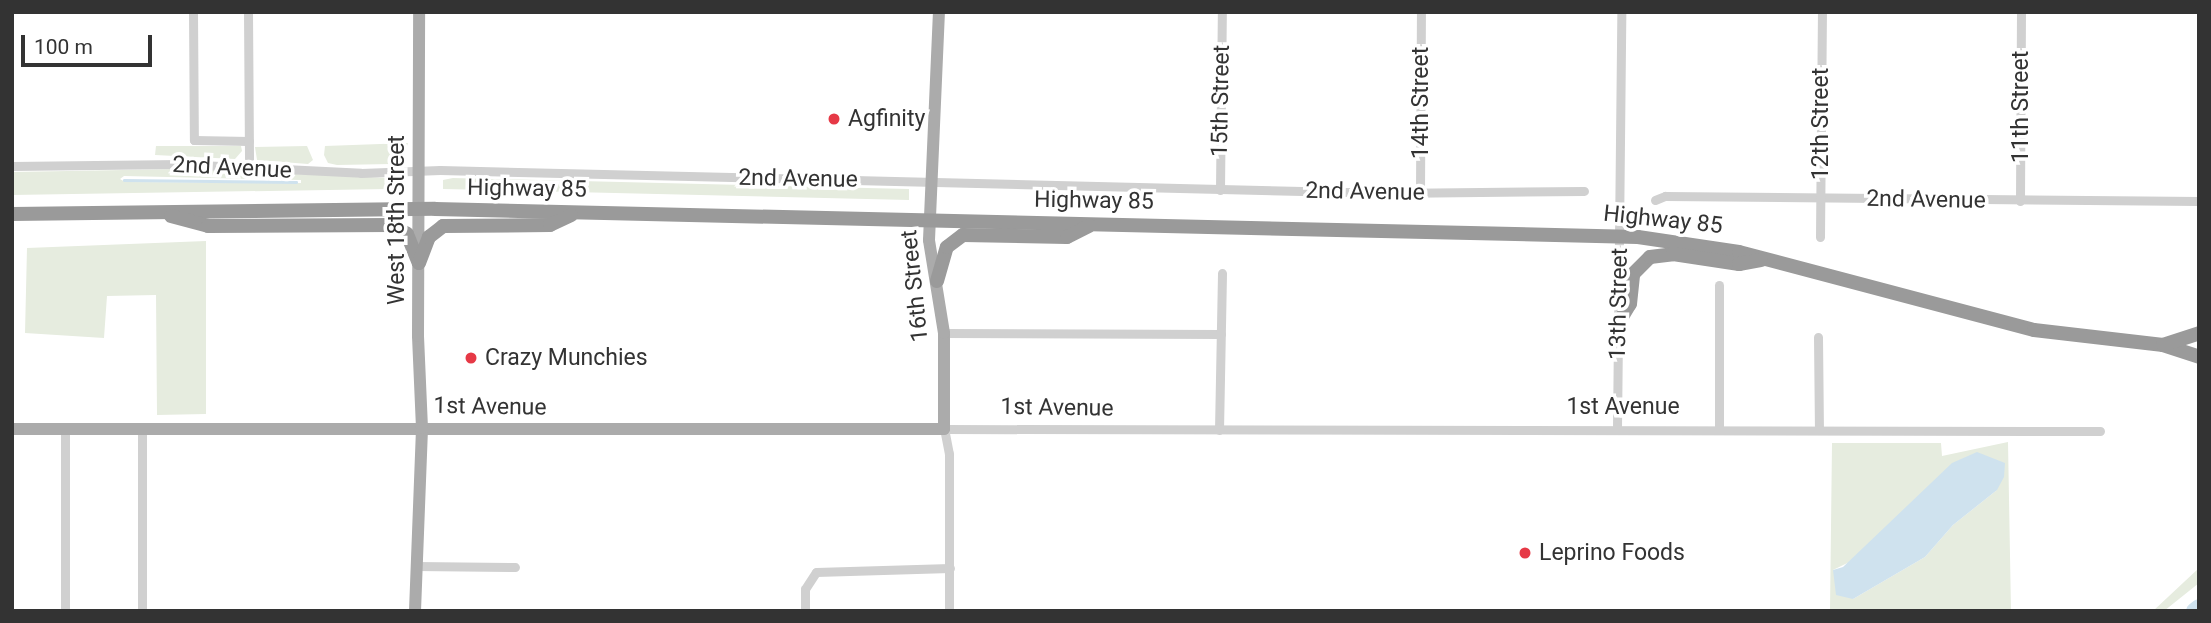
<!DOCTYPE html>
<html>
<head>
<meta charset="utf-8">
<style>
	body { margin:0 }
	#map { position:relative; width:2211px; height:623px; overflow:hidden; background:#fff; font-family:Roboto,sans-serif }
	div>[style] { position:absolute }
	.green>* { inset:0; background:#e6ecdf }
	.water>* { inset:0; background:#cfe2ee }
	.stream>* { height:2.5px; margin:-1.25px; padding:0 1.25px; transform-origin:1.25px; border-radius:1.25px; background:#cfe2ee }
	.river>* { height:16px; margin:-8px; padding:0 8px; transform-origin:8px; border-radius:8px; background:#cfe2ee }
	.minor>* { height:9px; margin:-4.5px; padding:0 4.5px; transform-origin:4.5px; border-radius:4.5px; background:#d0d0d0 }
	.major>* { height:12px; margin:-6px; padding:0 6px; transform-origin:6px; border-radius:6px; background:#ababab }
	.highway>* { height:14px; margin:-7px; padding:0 7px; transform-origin:7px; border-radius:7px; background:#9a9a9a }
	.dots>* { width:19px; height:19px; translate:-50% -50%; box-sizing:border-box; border:4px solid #fff; border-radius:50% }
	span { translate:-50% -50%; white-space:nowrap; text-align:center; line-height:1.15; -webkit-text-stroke:7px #fff; paint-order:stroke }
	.street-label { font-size:23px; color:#333 }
	.poi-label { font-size:23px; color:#333 }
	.left { translate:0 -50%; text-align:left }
	.frame { position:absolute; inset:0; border:14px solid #333; pointer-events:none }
	.scale { position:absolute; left:21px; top:35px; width:131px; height:32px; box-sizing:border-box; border:4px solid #333; border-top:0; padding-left:9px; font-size:21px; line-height:24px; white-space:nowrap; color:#333; -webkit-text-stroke:5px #fff; paint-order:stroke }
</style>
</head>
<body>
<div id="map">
	<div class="green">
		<div style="clip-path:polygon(408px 143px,402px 160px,391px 164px,337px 165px,328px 163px,324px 155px,325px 146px)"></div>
		<div style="clip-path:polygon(156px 146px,241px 146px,242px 151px,235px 159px,155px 155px)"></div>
		<div style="clip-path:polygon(307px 146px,313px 160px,308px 164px,257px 160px,255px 147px)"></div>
		<div style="clip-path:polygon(evenodd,180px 169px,391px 178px,399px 183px,388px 189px,12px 195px,12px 172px,180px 169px,124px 176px,301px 180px,301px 183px,125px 182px,120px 179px,124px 176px)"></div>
		<div style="clip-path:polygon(453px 178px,909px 189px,909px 200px,443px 189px,443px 180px)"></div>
		<div style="clip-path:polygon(206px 241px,206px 414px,157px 415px,156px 295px,107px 296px,104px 338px,25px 333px,27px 248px)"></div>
		<div style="clip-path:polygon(evenodd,2008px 442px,2011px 611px,1830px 611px,1832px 443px,1941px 443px,1942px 456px,2008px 442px,1997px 490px,1953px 525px,1925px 557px,1853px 599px,1833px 570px,1997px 490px)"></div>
		<div style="clip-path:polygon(2199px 568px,2199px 583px,2164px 611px,2153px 611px)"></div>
	</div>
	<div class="water">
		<div style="clip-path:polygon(1977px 452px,2005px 463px,2004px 477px,1997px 490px,1953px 525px,1925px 557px,1853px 599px,1836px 595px,1833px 570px,1843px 567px,1952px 463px)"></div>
	</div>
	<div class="stream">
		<div style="left:124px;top:180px;width:172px;rotate:0.7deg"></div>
	</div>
	<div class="river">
		<div style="left:2194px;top:611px;width:6px;rotate:-39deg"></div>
	</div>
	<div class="minor">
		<div style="left:193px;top:12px;width:128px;rotate:89.6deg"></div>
		<div style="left:194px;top:140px;width:55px;rotate:1deg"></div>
		<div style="left:248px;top:12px;width:156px;rotate:89.6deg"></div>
		<div style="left:12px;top:166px;width:168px;rotate:-0.7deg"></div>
		<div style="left:180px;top:164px;width:181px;rotate:2.8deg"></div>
		<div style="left:361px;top:173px;width:79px;rotate:-2.2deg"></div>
		<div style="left:440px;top:170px;width:949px;rotate:1.39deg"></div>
		<div style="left:1389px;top:193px;width:195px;rotate:-0.6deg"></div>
		<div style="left:1220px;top:190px;width:178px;rotate:-89.4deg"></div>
		<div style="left:1420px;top:193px;width:181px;rotate:-89.7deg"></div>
		<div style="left:1655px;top:200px;width:11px;rotate:-22deg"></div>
		<div style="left:1665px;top:196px;width:534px;rotate:0.54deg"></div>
		<div style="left:2020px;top:201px;width:189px;rotate:-89.7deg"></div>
		<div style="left:1820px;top:237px;width:225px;rotate:-89.5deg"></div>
		<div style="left:944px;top:333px;width:277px;rotate:0.2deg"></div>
		<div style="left:1818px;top:337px;width:92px;rotate:89.4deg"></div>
		<div style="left:1617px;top:428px;width:416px;rotate:-89.4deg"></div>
		<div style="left:1719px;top:429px;width:144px;rotate:-90deg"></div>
		<div style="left:1219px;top:430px;width:157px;rotate:-88.9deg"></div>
		<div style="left:415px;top:566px;width:100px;rotate:0.6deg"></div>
		<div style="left:65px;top:611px;width:182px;rotate:-90deg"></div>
		<div style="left:142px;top:611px;width:183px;rotate:-90deg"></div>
		<div style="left:805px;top:611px;width:22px;rotate:-90deg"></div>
		<div style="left:805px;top:589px;width:20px;rotate:-57deg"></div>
		<div style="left:816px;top:572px;width:134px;rotate:-1.7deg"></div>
		<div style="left:949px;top:611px;width:157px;rotate:-90deg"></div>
		<div style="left:949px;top:454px;width:25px;rotate:-101deg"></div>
		<div style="left:944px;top:429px;width:1156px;rotate:0.1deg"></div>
	</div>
	<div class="major">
		<div style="left:12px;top:429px;width:932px"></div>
		<div style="left:944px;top:429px;width:96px;rotate:-90deg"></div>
		<div style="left:944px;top:333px;width:94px;rotate:-99.2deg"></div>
		<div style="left:929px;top:240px;width:228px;rotate:-87.5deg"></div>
		<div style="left:415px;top:611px;width:183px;rotate:-87.8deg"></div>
		<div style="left:422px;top:428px;width:92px;rotate:-92.5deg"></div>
		<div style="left:418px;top:336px;width:324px;rotate:-89.8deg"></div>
	</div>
	<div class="highway">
		<div style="left:12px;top:214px;width:423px;rotate:-0.7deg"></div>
		<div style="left:435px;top:209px;width:1203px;rotate:1.33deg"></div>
		<div style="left:1638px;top:237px;width:102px;rotate:8.4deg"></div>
		<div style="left:1739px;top:252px;width:305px;rotate:14.8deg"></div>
		<div style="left:2034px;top:330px;width:130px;rotate:6.6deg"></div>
		<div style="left:2163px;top:345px;width:38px;rotate:18deg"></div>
		<div style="left:171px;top:216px;width:38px;rotate:15deg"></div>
		<div style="left:208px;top:226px;width:183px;rotate:-0.3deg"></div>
		<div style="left:391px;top:225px;width:18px;rotate:29deg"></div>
		<div style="left:407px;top:234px;width:31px;rotate:68deg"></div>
		<div style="left:419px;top:263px;width:28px;rotate:-69deg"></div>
		<div style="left:429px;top:237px;width:18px;rotate:-38deg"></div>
		<div style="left:443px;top:226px;width:107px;rotate:-0.5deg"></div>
		<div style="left:550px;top:225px;width:23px;rotate:-25deg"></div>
		<div style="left:937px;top:281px;width:35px;rotate:-74deg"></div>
		<div style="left:947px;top:247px;width:20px;rotate:-37deg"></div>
		<div style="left:963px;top:235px;width:104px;rotate:1.1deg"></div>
		<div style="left:1067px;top:237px;width:25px;rotate:-27deg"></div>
		<div style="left:1619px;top:322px;width:21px;rotate:-59deg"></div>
		<div style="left:1630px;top:304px;width:30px;rotate:-84deg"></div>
		<div style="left:1633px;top:274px;width:24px;rotate:-45deg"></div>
		<div style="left:1650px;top:257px;width:23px;rotate:-7deg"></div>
		<div style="left:1673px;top:254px;width:67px;rotate:8.6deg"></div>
		<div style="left:1739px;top:264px;width:22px;rotate:-10deg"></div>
		<div style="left:2163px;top:345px;width:38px;rotate:-18deg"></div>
	</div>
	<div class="dots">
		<div style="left:834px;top:119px;background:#e63946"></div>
		<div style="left:471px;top:358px;background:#e63946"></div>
		<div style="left:1525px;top:553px;background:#e63946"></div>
	</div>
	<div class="street-label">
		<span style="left:1221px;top:101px;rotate:-89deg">15th Street</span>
		<span style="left:1421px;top:103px;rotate:-90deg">14th Street</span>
		<span style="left:2021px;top:107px;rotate:-90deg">11th Street</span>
		<span style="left:1821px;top:124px;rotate:-90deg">12th Street</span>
		<span style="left:232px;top:168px;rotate:3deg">2nd Avenue</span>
		<span style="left:798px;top:179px;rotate:1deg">2nd Avenue</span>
		<span style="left:527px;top:189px;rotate:1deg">Highway 85</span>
		<span style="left:1365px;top:192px;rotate:1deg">2nd Avenue</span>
		<span style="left:1926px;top:200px;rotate:1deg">2nd Avenue</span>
		<span style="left:1094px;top:201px;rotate:1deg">Highway 85</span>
		<span style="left:397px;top:220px;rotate:-90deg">West 18th Street</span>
		<span style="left:1663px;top:220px;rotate:6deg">Highway 85</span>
		<span style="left:915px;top:286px;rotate:-96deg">16th Street</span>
		<span style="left:1619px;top:304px;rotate:-89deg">13th Street</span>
		<span style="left:490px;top:407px;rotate:1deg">1st Avenue</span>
		<span style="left:1623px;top:407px">1st Avenue</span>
		<span style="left:1057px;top:408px;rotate:1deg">1st Avenue</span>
	</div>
	<div class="poi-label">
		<span class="left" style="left:848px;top:119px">Agfinity</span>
		<span class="left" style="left:485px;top:358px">Crazy Munchies</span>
		<span class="left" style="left:1539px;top:553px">Leprino Foods</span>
	</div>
	<div class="frame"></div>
	<div class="scale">100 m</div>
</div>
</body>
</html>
